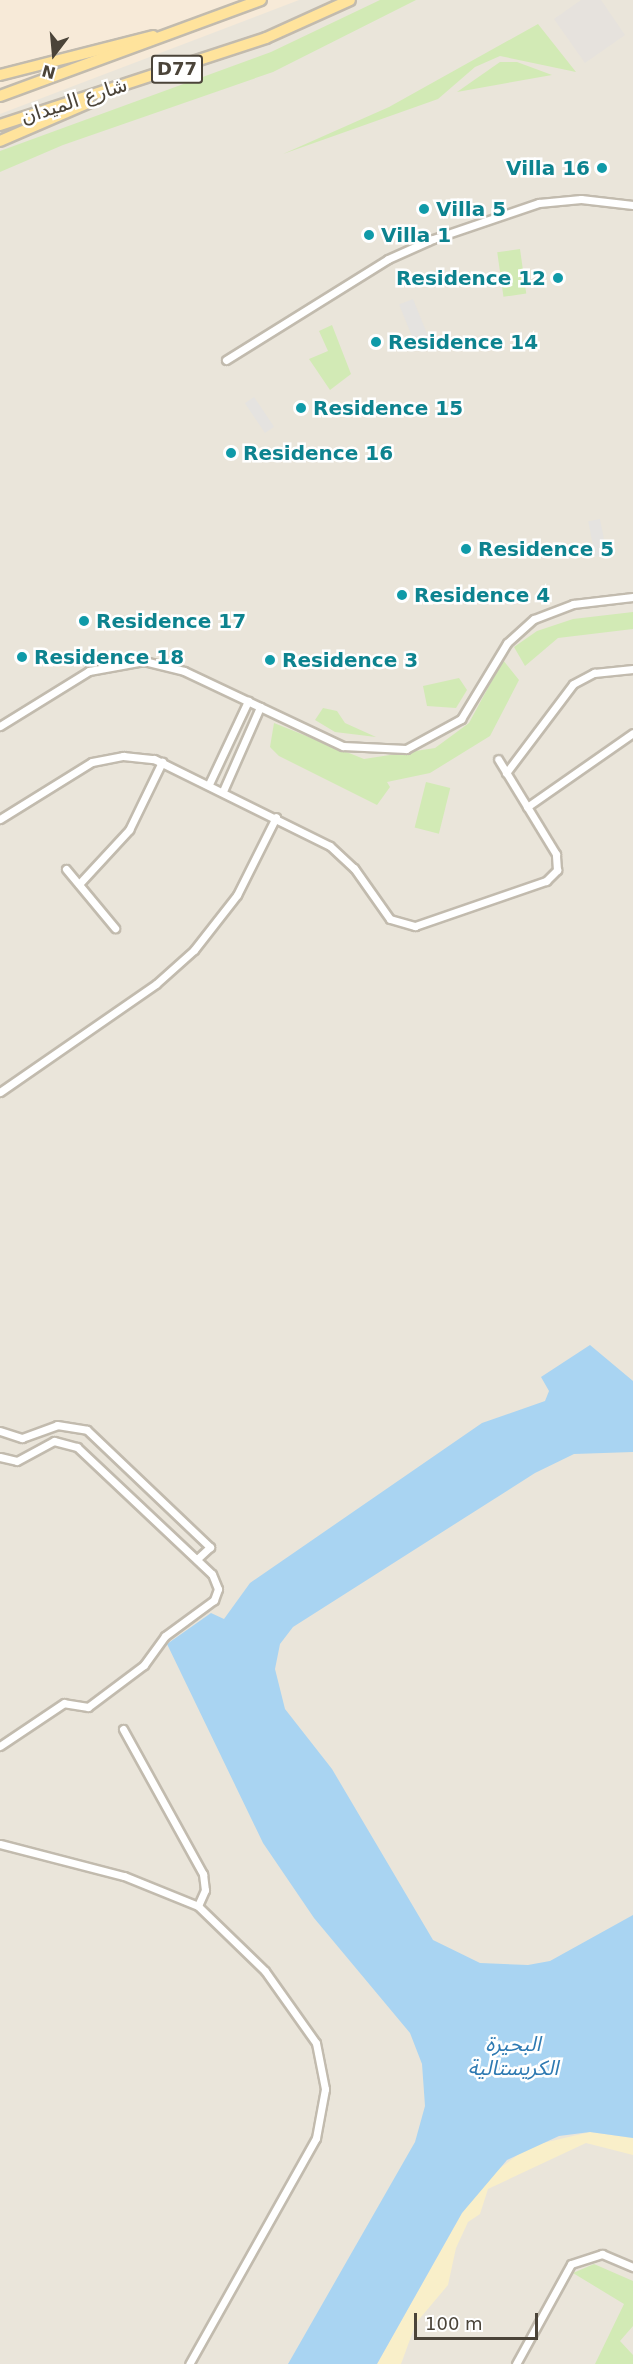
<!DOCTYPE html>
<html>
<head>
<meta charset="utf-8">
<style>
	body { margin:0 }
	#map { position:relative; width:633px; height:2364px; overflow:hidden; background:#f6f3ec; font-family:"DejaVu Sans","Noto Sans Arabic",sans-serif }
	div>[style] { position:absolute }
	.residential>* { inset:0; background:#eae5da; transform-origin:0 0 }
	.commercial>* { inset:0; background:#f7ead8 }
	.industrial>* { inset:0; background:#e6e2dd }
	.green>* { inset:0; background:#d2eab5; transform-origin:0 0 }
	.sand>* { inset:0; background:#f9efc9 }
	.parking>* { inset:0; background:#e5e3e0; transform-origin:0 0 }
	.water>* { inset:0; background:#a9d4f2 }
	.roads { filter:drop-shadow(2px 0 #c2bbae) drop-shadow(-2px 0 #c2bbae) drop-shadow(0 2px #c2bbae) drop-shadow(0 -2px #c2bbae) }
	.minor>* { height:7px; margin:-3.5px; padding:0 3.5px; transform-origin:3.5px; border-radius:3.5px; background:#fff }
	.primary>* { height:10px; margin:-5px; padding:0 5px; transform-origin:5px; border-radius:5px; background:#ffe39c }
	.dots>* { width:16px; height:16px; translate:-50% -50%; box-sizing:border-box; border:3px solid #fff; border-radius:50% }
	span { translate:-50% -50%; white-space:nowrap; text-align:center; line-height:1.15; -webkit-text-stroke:5px #fff; paint-order:stroke }
	.shield-label span { padding:2px 4px; background:#fff; border:2px solid; border-radius:4px; -webkit-text-stroke-width:0 }
	.shield-label { font-size:18px; color:#4b4439; font-weight:700 }
	.street-label { font-size:20px; color:#4b4439 }
	.culture-label { font-size:20px; color:#0d838f; font-weight:700 }
	.right { translate:-100% -50%; text-align:right }
	.left { translate:0 -50%; text-align:left }
	.water-label { font-size:21px; color:#2e7ab2; font-style:italic }
	.north { position:absolute; left:24px; top:24px; width:60px; height:60px; -webkit-text-stroke:4px #fff; paint-order:stroke; rotate:196deg; font-size:16px; font-weight:700; line-height:24px; text-align:center; color:#4b4439 }
	.north::after { content:''; display:block; margin:auto; width:21px; height:27px; background:#4b4439; clip-path:polygon(50% 0,100% 100%,50% 72%,0 100%) }
	.scale { position:absolute; left:414px; top:2313px; width:124px; height:27px; box-sizing:border-box; border:3px solid #4b4439; border-top:0; padding-left:8px; font-size:18px; line-height:21px; white-space:nowrap; color:#4b4439; -webkit-text-stroke:4px #fff; paint-order:stroke }
</style>
</head>
<body>
<div id="map">
	<div class="residential">
		<div style="left:0;top:0;width:633px;height:2364px"></div>
	</div>
	<div class="commercial">
		<div style="clip-path:polygon(0 0,299px 0,0 114px)"></div>
	</div>
	<div class="industrial">
		<div style="clip-path:polygon(581px 0,601px 0,625px 35px,585px 63px,554px 19px)"></div>
	</div>
	<div class="green">
		<div style="clip-path:polygon(380px 0,416px 0,273px 72px,63px 145px,0 172px,0 151px,271px 52px)"></div>
		<div style="clip-path:polygon(538px 24px,576px 72px,500px 56px,475px 67px,438px 99px,283px 154px,389px 107px)"></div>
		<div style="clip-path:polygon(500px 62px,517px 62px,552px 75px,457px 92px)"></div>
		<div style="left:520px;top:249px;width:45px;height:23px;rotate:82deg"></div>
		<div style="clip-path:polygon(332px 325px,351px 374px,330px 390px,309px 359px,328px 351px,319px 331px)"></div>
		<div style="clip-path:polygon(633px 612px,633px 629px,558px 638px,525px 666px,514px 647px,537px 631px,573px 619px)"></div>
		<div style="clip-path:polygon(503px 660px,519px 680px,490px 736px,430px 773px,387px 782px,390px 787px,377px 805px,279px 756px,270px 747px,274px 723px,364px 759px,435px 748px,469px 723px)"></div>
		<div style="clip-path:polygon(459px 678px,467px 690px,456px 708px,427px 706px,423px 686px)"></div>
		<div style="clip-path:polygon(323px 708px,337px 711px,345px 723px,376px 737px,335px 732px,315px 720px)"></div>
		<div style="left:426px;top:782px;width:25px;height:47px;rotate:14deg"></div>
		<div style="clip-path:polygon(594px 2264px,633px 2281px,633px 2326px,620px 2341px,633px 2355px,633px 2364px,595px 2364px,624px 2304px,573px 2273px)"></div>
	</div>
	<div class="sand">
		<div style="clip-path:polygon(590px 2132px,633px 2138px,633px 2155px,586px 2143px,488px 2189px,480px 2214px,468px 2222px,456px 2248px,448px 2285px,416px 2323px,401px 2364px,377px 2364px,462px 2213px,489px 2176px,530px 2146px)"></div>
	</div>
	<div class="parking">
		<div style="left:413px;top:299px;width:40px;height:15px;rotate:68deg"></div>
		<div style="left:254px;top:397px;width:36px;height:11px;rotate:56deg"></div>
		<div style="left:600px;top:519px;width:36px;height:12px;rotate:79deg"></div>
	</div>
	<div class="water">
		<div style="clip-path:polygon(590px 1345px,633px 1381px,633px 1452px,574px 1454px,535px 1473px,293px 1627px,280px 1644px,275px 1669px,285px 1709px,332px 1769px,433px 1940px,480px 1963px,528px 1965px,550px 1961px,633px 1915px,633px 2138px,590px 2132px,559px 2136px,507px 2160px,462px 2213px,377px 2364px,288px 2364px,415px 2142px,425px 2106px,422px 2064px,410px 2033px,314px 1918px,263px 1843px,167px 1644px,211px 1613px,224px 1619px,250px 1583px,482px 1423px,545px 1401px,549px 1391px,541px 1377px)"></div>
	</div>
	<div class="roads">
		<div class="minor">
			<div style="left:226px;top:360px;width:191px;rotate:-31.9deg"></div>
			<div style="left:388px;top:259px;width:49px;rotate:-24deg"></div>
			<div style="left:433px;top:239px;width:112px;rotate:-18.8deg"></div>
			<div style="left:539px;top:203px;width:42px;rotate:-5.4deg"></div>
			<div style="left:581px;top:199px;width:52px;rotate:6.6deg"></div>
			<div style="left:0;top:726px;width:105px;rotate:-31.7deg"></div>
			<div style="left:89px;top:671px;width:56px;rotate:-10.3deg"></div>
			<div style="left:144px;top:661px;width:41px;rotate:14deg"></div>
			<div style="left:184px;top:671px;width:176px;rotate:25.3deg"></div>
			<div style="left:343px;top:746px;width:63px;rotate:2.7deg"></div>
			<div style="left:406px;top:749px;width:63px;rotate:-28.6deg"></div>
			<div style="left:461px;top:719px;width:89px;rotate:-58.8deg"></div>
			<div style="left:507px;top:643px;width:36px;rotate:-42deg"></div>
			<div style="left:534px;top:619px;width:42px;rotate:-21deg"></div>
			<div style="left:573px;top:604px;width:60px;rotate:-6.7deg"></div>
			<div style="left:506px;top:773px;width:111px;rotate:-53deg"></div>
			<div style="left:573px;top:684px;width:24px;rotate:-28deg"></div>
			<div style="left:594px;top:673px;width:39px;rotate:-6deg"></div>
			<div style="left:209px;top:784px;width:92px;rotate:-64.8deg"></div>
			<div style="left:223px;top:791px;width:92px;rotate:-66.2deg"></div>
			<div style="left:527px;top:807px;width:129px;rotate:-34.9deg"></div>
			<div style="left:0;top:819px;width:108px;rotate:-31.8deg"></div>
			<div style="left:92px;top:762px;width:32px;rotate:-11deg"></div>
			<div style="left:123px;top:756px;width:31px;rotate:6deg"></div>
			<div style="left:154px;top:759px;width:196px;rotate:26.3deg"></div>
			<div style="left:330px;top:846px;width:33px;rotate:43deg"></div>
			<div style="left:354px;top:868px;width:62px;rotate:54.8deg"></div>
			<div style="left:390px;top:919px;width:26px;rotate:16deg"></div>
			<div style="left:415px;top:926px;width:139px;rotate:-19deg"></div>
			<div style="left:546px;top:881px;width:16px;rotate:-45deg"></div>
			<div style="left:557px;top:870px;width:16px;rotate:-94deg"></div>
			<div style="left:556px;top:854px;width:111px;rotate:-121.4deg"></div>
			<div style="left:66px;top:869px;width:77px;rotate:50.3deg"></div>
			<div style="left:79px;top:884px;width:74px;rotate:-47.2deg"></div>
			<div style="left:129px;top:830px;width:76px;rotate:-64.1deg"></div>
			<div style="left:0;top:1092px;width:190px;rotate:-34.7deg"></div>
			<div style="left:156px;top:984px;width:51px;rotate:-41.8deg"></div>
			<div style="left:194px;top:950px;width:70px;rotate:-52deg"></div>
			<div style="left:237px;top:895px;width:87px;rotate:-63.4deg"></div>
			<div style="left:0;top:1431px;width:23px;rotate:18deg"></div>
			<div style="left:22px;top:1438px;width:37px;rotate:-20deg"></div>
			<div style="left:57px;top:1425px;width:30px;rotate:9deg"></div>
			<div style="left:87px;top:1430px;width:170px;rotate:43.6deg"></div>
			<div style="left:210px;top:1547px;width:18px;rotate:137deg"></div>
			<div style="left:0;top:1457px;width:17px;rotate:13deg"></div>
			<div style="left:17px;top:1461px;width:42px;rotate:-28.4deg"></div>
			<div style="left:54px;top:1441px;width:24px;rotate:15deg"></div>
			<div style="left:77px;top:1447px;width:185px;rotate:43.3deg"></div>
			<div style="left:212px;top:1574px;width:16px;rotate:68deg"></div>
			<div style="left:218px;top:1589px;width:12px;rotate:110deg"></div>
			<div style="left:214px;top:1600px;width:61px;rotate:143.7deg"></div>
			<div style="left:165px;top:1636px;width:36px;rotate:126deg"></div>
			<div style="left:144px;top:1665px;width:70px;rotate:143.1deg"></div>
			<div style="left:88px;top:1707px;width:24px;rotate:-171deg"></div>
			<div style="left:64px;top:1703px;width:77px;rotate:146.1deg"></div>
			<div style="left:123px;top:1729px;width:166px;rotate:61.1deg"></div>
			<div style="left:203px;top:1874px;width:16px;rotate:83deg"></div>
			<div style="left:205px;top:1890px;width:17px;rotate:114deg"></div>
			<div style="left:0;top:1844px;width:128px;rotate:14.5deg"></div>
			<div style="left:124px;top:1876px;width:80px;rotate:22.1deg"></div>
			<div style="left:198px;top:1906px;width:93px;rotate:44.1deg"></div>
			<div style="left:265px;top:1971px;width:88px;rotate:54.7deg"></div>
			<div style="left:316px;top:2043px;width:47px;rotate:78.9deg"></div>
			<div style="left:325px;top:2089px;width:50px;rotate:100.4deg"></div>
			<div style="left:316px;top:2138px;width:259px;rotate:119.3deg"></div>
			<div style="left:516px;top:2364px;width:114px;rotate:-61.2deg"></div>
			<div style="left:571px;top:2264px;width:33px;rotate:-18deg"></div>
			<div style="left:602px;top:2254px;width:34px;rotate:23deg"></div>
		</div>
		<div class="primary">
			<div style="left:0;top:75px;width:158px;rotate:-14.3deg"></div>
			<div style="left:0;top:96px;width:278px;rotate:-20.2deg"></div>
			<div style="left:0;top:125px;width:280px;rotate:-18.1deg"></div>
			<div style="left:266px;top:38px;width:92px;rotate:-24.3deg"></div>
			<div style="left:0;top:141px;width:96px;rotate:-23.4deg"></div>
		</div>
	</div>
	<div class="dots">
		<div style="left:602px;top:168px;background:#0f9aa8"></div>
		<div style="left:424px;top:209px;background:#0f9aa8"></div>
		<div style="left:369px;top:235px;background:#0f9aa8"></div>
		<div style="left:558px;top:278px;background:#0f9aa8"></div>
		<div style="left:376px;top:342px;background:#0f9aa8"></div>
		<div style="left:301px;top:408px;background:#0f9aa8"></div>
		<div style="left:231px;top:453px;background:#0f9aa8"></div>
		<div style="left:466px;top:549px;background:#0f9aa8"></div>
		<div style="left:402px;top:595px;background:#0f9aa8"></div>
		<div style="left:84px;top:621px;background:#0f9aa8"></div>
		<div style="left:22px;top:657px;background:#0f9aa8"></div>
		<div style="left:270px;top:660px;background:#0f9aa8"></div>
	</div>
	<div class="shield-label">
		<span style="left:177px;top:69px">D77</span>
	</div>
	<div class="street-label">
		<span style="left:74px;top:101px;rotate:-18deg">شارع الميدان</span>
	</div>
	<div class="culture-label">
		<span class="right" style="left:590px;top:168px">Villa 16</span>
		<span class="left" style="left:436px;top:209px">Villa 5</span>
		<span class="left" style="left:381px;top:235px">Villa 1</span>
		<span class="right" style="left:546px;top:278px">Residence 12</span>
		<span class="left" style="left:388px;top:342px">Residence 14</span>
		<span class="left" style="left:313px;top:408px">Residence 15</span>
		<span class="left" style="left:243px;top:453px">Residence 16</span>
		<span class="left" style="left:478px;top:549px">Residence 5</span>
		<span class="left" style="left:414px;top:595px">Residence 4</span>
		<span class="left" style="left:96px;top:621px">Residence 17</span>
		<span class="left" style="left:34px;top:657px">Residence 18</span>
		<span class="left" style="left:282px;top:660px">Residence 3</span>
	</div>
	<div class="water-label">
		<span style="left:513px;top:2056px">البحيرة<br>الكريستالية</span>
	</div>
	<div class="north">N</div>
	<div class="scale">100 m</div>
</div>
</body>
</html>
